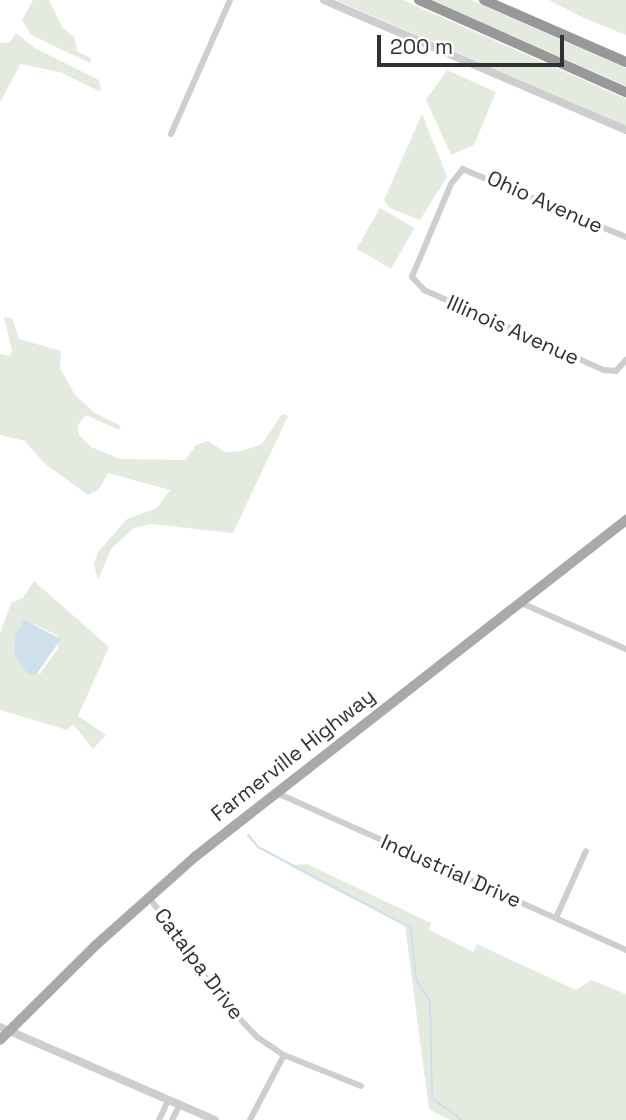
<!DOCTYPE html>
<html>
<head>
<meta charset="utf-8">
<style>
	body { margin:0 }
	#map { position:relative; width:626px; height:1120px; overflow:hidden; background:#fff; font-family:"Space Grotesk",sans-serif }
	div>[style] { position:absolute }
	.green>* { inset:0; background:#e4eade; transform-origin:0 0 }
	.water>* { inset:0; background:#cfdfeb }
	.stream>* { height:2px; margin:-1px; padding:0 1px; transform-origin:1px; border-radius:1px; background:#cfdfeb }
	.minor>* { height:6px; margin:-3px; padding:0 3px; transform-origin:3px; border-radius:3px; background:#cecece }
	.tertiary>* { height:8px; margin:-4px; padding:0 4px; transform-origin:4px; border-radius:4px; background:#cecece }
	.primary>* { height:10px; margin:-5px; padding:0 5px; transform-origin:5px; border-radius:5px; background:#a9a9a9 }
	.motorway>* { height:10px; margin:-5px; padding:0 5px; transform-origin:5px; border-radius:5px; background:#989898 }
	span { translate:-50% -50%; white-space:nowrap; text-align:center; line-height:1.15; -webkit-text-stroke:7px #fff; paint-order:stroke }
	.street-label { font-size:21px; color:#313131 }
	.scale { position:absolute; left:377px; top:35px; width:187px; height:32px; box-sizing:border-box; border:4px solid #313131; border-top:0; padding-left:9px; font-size:21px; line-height:24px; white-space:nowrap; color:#313131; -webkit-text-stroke:5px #fff; paint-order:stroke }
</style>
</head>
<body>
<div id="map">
	<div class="green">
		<div style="clip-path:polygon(33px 0,49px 0,62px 27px,74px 37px,77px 51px,91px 58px,90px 63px,31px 35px,22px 20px)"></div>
		<div style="clip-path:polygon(336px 0,403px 0,626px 99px,626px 126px)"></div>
		<div style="clip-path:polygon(431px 0,471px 0,525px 24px,626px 68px,626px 86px)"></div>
		<div style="clip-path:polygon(549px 0,626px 0,626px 35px,584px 18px)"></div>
		<div style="clip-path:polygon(16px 33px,35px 48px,99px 80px,101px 92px,60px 72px,20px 64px,0 103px,0 43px,10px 42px)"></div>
		<div style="clip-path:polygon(447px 70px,496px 92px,474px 145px,451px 155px,426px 100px)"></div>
		<div style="clip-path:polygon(422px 114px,447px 177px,420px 220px,390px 208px,384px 200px)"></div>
		<div style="left:380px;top:208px;width:40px;height:47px;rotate:30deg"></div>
		<div style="clip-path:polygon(4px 317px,12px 318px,19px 339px,61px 351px,60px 368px,75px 395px,95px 413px,121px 426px,119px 430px,86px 415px,78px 425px,79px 435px,91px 447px,120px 459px,185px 460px,196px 445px,208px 441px,225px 452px,242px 451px,262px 444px,282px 414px,288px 416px,233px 533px,151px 524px,134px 528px,111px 549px,98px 580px,94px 564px,98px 552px,127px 519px,157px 508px,170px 490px,108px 473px,99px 489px,88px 495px,44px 463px,25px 441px,0 435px,0 354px,10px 356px,12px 351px)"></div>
		<div style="clip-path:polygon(evenodd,34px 581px,109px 647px,78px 716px,106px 735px,93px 749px,73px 724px,67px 730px,0 710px,0 633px,11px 603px,23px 598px,34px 581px,34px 624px,58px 636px,58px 648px,40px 674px,14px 654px,15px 635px,34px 624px)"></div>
		<div style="clip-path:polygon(307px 864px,431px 923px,429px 930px,473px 952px,477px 944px,576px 990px,591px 980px,626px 994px,626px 1120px,450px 1120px,429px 1109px,405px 926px,288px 865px)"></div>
	</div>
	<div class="water">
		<div style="clip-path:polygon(24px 620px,61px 639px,36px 675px,27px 673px,14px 654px,15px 635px)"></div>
	</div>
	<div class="stream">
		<div style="left:248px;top:835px;width:16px;rotate:50deg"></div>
		<div style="left:258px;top:847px;width:173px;rotate:27.9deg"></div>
		<div style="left:411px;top:928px;width:51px;rotate:84.4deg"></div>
		<div style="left:416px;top:979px;width:26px;rotate:58deg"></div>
		<div style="left:430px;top:1001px;width:97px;rotate:88.8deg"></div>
		<div style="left:432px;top:1098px;width:36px;rotate:37deg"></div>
	</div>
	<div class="minor">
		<div style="left:171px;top:134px;width:146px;rotate:-66.2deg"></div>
		<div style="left:626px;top:237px;width:177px;rotate:-157.4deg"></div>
		<div style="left:463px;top:169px;width:19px;rotate:129deg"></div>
		<div style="left:451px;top:184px;width:101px;rotate:112.8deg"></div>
		<div style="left:412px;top:277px;width:18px;rotate:47deg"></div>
		<div style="left:424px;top:290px;width:197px;rotate:24deg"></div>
		<div style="left:604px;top:370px;width:12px;rotate:5deg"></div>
		<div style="left:616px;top:371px;width:15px;rotate:-48deg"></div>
		<div style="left:521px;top:603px;width:115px;rotate:23.7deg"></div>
		<div style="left:277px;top:793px;width:383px;rotate:24.2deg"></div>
		<div style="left:149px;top:897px;width:125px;rotate:54.8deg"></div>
		<div style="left:221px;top:999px;width:52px;rotate:46.5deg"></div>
		<div style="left:257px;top:1037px;width:32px;rotate:34deg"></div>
		<div style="left:284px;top:1055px;width:83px;rotate:21.9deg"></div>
		<div style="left:556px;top:918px;width:73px;rotate:-65.9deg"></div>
		<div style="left:159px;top:1120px;width:23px;rotate:-65deg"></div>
		<div style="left:172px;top:1120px;width:18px;rotate:-63deg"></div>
		<div style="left:250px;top:1120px;width:73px;rotate:-62.4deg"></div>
	</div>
	<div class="tertiary">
		<div style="left:324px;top:0;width:329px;rotate:23.3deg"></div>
		<div style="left:0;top:1027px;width:234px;rotate:23.4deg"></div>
	</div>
	<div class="primary">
		<div style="left:0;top:1040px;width:135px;rotate:-44.7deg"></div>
		<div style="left:96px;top:945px;width:134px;rotate:-41.7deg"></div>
		<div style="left:196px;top:856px;width:546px;rotate:-38deg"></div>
	</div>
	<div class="motorway">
		<div style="left:419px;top:0;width:227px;rotate:24deg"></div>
		<div style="left:484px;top:0;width:155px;rotate:23.6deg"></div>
	</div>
	<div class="street-label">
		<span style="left:545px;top:202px;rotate:24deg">Ohio Avenue</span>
		<span style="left:513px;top:330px;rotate:24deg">Illinois Avenue</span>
		<span style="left:293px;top:755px;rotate:-38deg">Farmerville Highway</span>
		<span style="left:451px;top:871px;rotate:24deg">Industrial Drive</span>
		<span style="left:199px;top:964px;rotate:53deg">Catalpa Drive</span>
	</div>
	<div class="scale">200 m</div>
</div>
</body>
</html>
